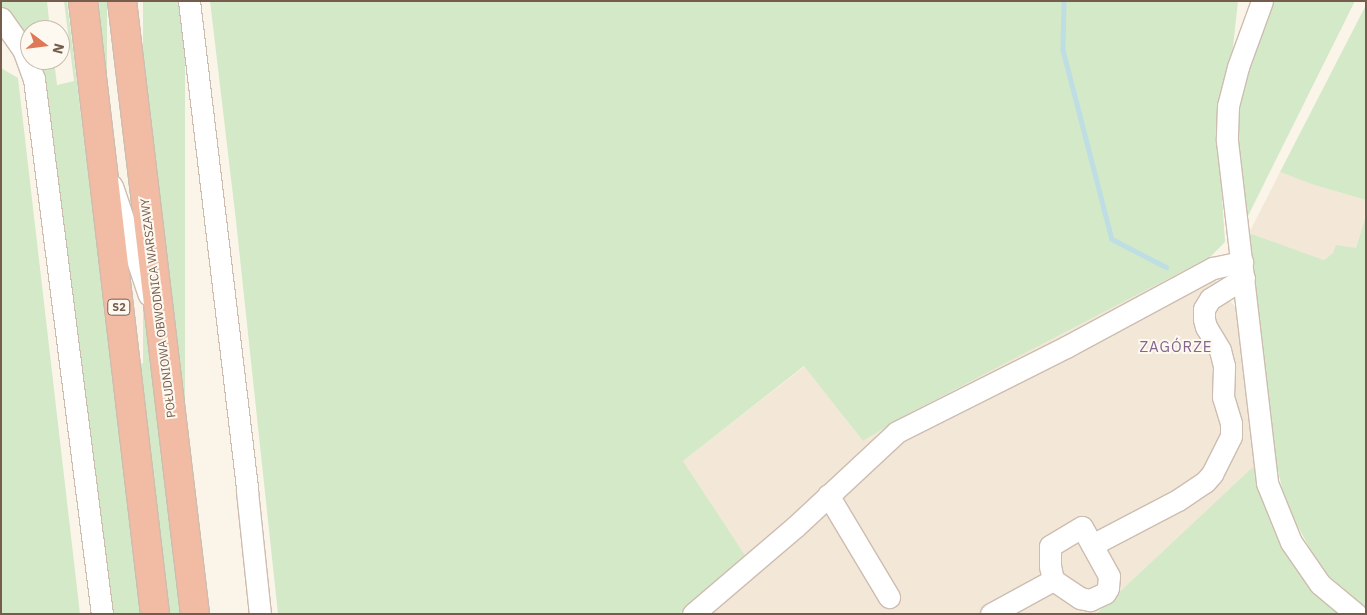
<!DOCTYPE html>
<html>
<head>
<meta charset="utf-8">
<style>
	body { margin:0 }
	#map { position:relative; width:1367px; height:615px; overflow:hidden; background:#fbf5e9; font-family:"IBM Plex Sans",sans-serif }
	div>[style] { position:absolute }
	.residential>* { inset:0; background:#f3e7d8 }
	.green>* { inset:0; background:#d4e9c8; transform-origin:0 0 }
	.stream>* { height:4.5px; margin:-2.25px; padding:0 2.25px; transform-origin:2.25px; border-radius:2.25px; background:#bedee4 }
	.roads { filter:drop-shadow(1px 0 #cdbdb0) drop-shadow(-1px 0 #cdbdb0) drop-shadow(0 1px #cdbdb0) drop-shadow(0 -1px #cdbdb0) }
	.minor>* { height:21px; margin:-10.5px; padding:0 10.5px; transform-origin:10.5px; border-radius:10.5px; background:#fff }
	.highway>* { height:28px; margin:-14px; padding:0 14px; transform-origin:14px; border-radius:14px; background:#f2bba4 }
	span { translate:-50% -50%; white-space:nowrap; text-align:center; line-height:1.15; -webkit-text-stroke:4px #fef9f0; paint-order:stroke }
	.shield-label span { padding:1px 4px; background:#fef9f0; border:1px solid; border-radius:4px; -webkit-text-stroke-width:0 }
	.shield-label { font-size:11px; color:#755d4e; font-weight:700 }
	.street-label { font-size:12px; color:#755d4e }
	.quarter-label { font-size:15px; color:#846690; letter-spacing:1px }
	.frame { position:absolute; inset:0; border:2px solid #755d4e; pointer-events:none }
	.north { position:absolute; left:20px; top:20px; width:50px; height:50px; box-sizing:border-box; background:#fef9f0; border:1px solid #c7bbaf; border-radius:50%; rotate:105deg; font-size:14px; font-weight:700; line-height:20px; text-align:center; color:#755d4e }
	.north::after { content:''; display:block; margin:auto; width:18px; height:22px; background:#de7856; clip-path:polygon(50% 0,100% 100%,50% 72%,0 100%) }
</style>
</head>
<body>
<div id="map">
	<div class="residential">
		<div style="clip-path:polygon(1280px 172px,1314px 185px,1366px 200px,1366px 215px,1356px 248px,1333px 253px,1324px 260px,1249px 233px)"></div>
		<div style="clip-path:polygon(1210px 257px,1219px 291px,1236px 307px,1257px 463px,1096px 614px,679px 614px,745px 555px,683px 461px,805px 366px,863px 441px,906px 415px)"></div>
	</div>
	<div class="green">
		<div style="clip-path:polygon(1px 1px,47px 1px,50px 30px,30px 30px,30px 50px,1px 12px)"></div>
		<div style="clip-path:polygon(64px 1px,67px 1px,142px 614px,108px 614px,34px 60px,54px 60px,57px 85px,74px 81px)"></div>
		<div style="left:99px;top:1px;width:8px;height:148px"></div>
		<div style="left:143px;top:1px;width:42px;height:617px"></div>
		<div style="clip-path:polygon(210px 1px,1238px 1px,1220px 166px,1225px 242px,1210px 257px,906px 415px,863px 441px,804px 366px,683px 461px,745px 555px,679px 614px,278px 614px,236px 221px)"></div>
		<div style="clip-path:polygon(1267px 1px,1355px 1px,1243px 226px,1235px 134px,1237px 97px)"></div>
		<div style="clip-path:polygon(1366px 5px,1366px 200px,1314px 185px,1280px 172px)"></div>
		<div style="clip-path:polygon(1px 68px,18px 78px,80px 614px,1px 614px)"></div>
		<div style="clip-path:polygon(1366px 215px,1366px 608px,1321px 569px,1286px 505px,1269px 432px,1247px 238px,1249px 233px,1324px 260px,1333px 253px,1336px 245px,1356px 248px)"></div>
		<div style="clip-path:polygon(148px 362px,171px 553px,178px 614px,170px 614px,140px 364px)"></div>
		<div style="clip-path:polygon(1257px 463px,1264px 504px,1272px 526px,1304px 579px,1341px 614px,1096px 614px)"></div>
	</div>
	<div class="stream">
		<div style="left:1064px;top:1px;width:49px;rotate:91.2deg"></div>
		<div style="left:1063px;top:50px;width:195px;rotate:75.5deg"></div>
		<div style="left:1112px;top:239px;width:61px;rotate:27.4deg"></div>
	</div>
	<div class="roads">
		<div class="minor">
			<div style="left:189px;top:1px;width:493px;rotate:83.2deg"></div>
			<div style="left:247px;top:491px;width:124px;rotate:84deg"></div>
			<div style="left:1262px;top:1px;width:70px;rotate:110deg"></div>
			<div style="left:1238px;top:67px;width:40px;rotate:104.4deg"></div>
			<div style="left:1228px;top:106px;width:35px;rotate:92deg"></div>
			<div style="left:1227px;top:141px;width:344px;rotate:83.3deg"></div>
			<div style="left:1267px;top:483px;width:64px;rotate:67.9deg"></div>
			<div style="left:1291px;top:542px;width:51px;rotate:55.4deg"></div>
			<div style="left:1320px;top:584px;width:47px;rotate:39.8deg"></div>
			<div style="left:1px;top:18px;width:38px;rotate:55deg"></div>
			<div style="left:23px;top:49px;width:32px;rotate:70deg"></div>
			<div style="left:34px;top:79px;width:539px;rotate:82.76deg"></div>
			<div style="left:112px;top:186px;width:115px;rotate:71.3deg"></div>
			<div style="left:828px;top:495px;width:119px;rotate:59.1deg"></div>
			<div style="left:1082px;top:527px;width:56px;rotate:61.1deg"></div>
			<div style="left:1109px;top:576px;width:12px;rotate:95deg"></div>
			<div style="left:1108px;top:588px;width:6px;rotate:121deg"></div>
			<div style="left:1105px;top:593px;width:17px;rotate:155deg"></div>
			<div style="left:1090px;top:600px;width:10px;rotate:-169deg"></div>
			<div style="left:1080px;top:598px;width:32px;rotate:-146deg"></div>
			<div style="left:1053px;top:580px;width:14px;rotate:-102deg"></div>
			<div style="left:1050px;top:566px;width:20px;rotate:-90deg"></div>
			<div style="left:1050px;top:546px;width:37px;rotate:-31deg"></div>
			<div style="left:1092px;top:545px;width:97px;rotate:-27.6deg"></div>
			<div style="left:1178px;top:500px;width:32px;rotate:-34deg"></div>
			<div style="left:1205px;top:482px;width:11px;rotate:-49deg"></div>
			<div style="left:1212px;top:474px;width:42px;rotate:-63.4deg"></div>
			<div style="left:1231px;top:436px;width:13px;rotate:-90deg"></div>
			<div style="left:1231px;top:423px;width:27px;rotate:-107deg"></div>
			<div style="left:1223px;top:397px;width:31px;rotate:-88deg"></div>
			<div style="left:1224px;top:366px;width:16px;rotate:-104deg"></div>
			<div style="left:1220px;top:350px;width:27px;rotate:-121deg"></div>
			<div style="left:1206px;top:327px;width:8px;rotate:-104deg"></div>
			<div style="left:1204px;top:319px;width:10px;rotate:-90deg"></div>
			<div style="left:1204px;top:309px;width:12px;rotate:-59deg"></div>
			<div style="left:1210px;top:299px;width:40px;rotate:-32deg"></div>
			<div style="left:693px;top:614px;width:134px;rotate:-40.5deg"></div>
			<div style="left:795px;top:527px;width:139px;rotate:-43deg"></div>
			<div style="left:897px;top:432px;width:189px;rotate:-26.7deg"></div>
			<div style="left:1066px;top:347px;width:167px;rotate:-28.3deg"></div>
			<div style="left:1213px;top:268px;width:30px;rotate:-12deg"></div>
			<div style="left:991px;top:614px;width:71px;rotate:-28.7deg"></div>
		</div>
		<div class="highway">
			<div style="left:83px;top:1px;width:617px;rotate:83.3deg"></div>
			<div style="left:122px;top:1px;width:617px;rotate:83.21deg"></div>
		</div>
	</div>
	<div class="shield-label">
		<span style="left:119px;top:307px">S2</span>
	</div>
	<div class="street-label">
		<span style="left:158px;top:308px;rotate:-97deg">POŁUDNIOWA OBWODNICA WARSZAWY</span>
	</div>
	<div class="quarter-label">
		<span style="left:1176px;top:347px">ZAGÓRZE</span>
	</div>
	<div class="frame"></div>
	<div class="north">N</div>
</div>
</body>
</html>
